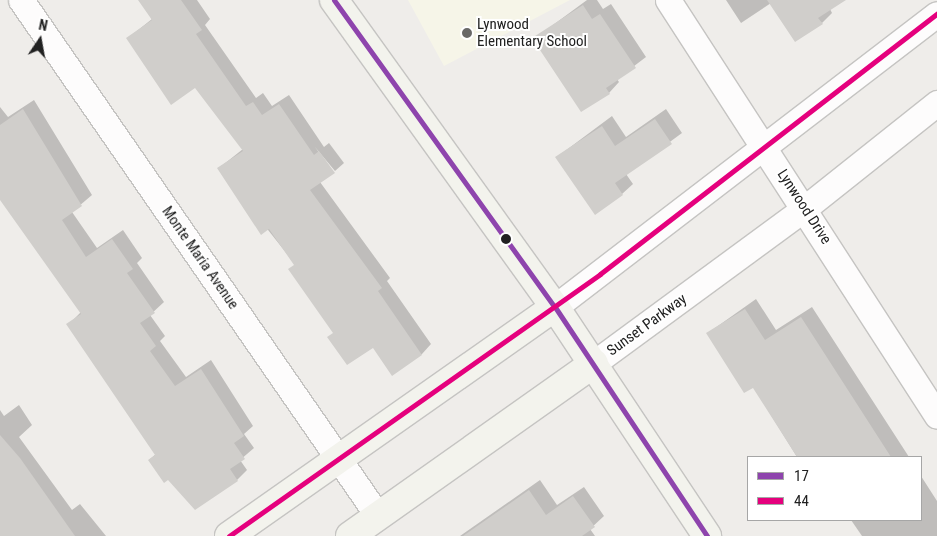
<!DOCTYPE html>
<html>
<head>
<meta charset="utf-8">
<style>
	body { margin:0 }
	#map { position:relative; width:937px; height:536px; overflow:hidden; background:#efedea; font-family:"Roboto Condensed",sans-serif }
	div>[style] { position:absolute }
	.education>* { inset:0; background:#f6f5e8 }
	.shadow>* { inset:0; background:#0003 }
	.building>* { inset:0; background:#d0cecb }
	.roads { filter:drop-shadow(1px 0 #c5c4c2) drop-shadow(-1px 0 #c5c4c2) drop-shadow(0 1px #c5c4c2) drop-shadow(0 -1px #c5c4c2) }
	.minor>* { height:25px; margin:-12.5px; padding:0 12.5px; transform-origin:12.5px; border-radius:12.5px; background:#fdfcfc }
	.secondary>* { height:28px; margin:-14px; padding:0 14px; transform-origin:14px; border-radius:14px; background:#f3f3ed }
	.bus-1>* { height:5px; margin:-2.5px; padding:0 2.5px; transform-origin:2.5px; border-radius:2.5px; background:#8e44ad }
	.bus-2>* { height:5px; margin:-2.5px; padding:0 2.5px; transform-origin:2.5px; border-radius:2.5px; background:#e5007d }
	.dots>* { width:14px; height:14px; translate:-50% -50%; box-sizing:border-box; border:2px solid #fff; border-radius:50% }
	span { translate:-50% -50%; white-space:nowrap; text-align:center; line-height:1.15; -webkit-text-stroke:4px #fff; paint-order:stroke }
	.poi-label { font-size:15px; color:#212121 }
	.left { translate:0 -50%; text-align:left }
	.street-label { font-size:15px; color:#212121 }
	.legend { position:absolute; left:747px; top:456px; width:175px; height:65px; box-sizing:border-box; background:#fff; border:1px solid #a6a6a6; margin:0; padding:6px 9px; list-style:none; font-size:15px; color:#212121 }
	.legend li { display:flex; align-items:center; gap:10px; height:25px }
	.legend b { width:25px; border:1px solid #a6a6a6 }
	.north { position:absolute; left:15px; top:15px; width:50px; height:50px; -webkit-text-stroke:4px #fff; paint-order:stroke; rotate:12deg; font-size:14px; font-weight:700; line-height:20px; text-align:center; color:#212121 }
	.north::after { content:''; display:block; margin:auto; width:18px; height:22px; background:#212121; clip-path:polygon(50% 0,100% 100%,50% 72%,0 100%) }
</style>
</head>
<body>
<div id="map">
	<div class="education">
		<div style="clip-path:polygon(408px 0,570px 0,444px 66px)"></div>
	</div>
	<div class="shadow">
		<div style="clip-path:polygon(139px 0,197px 0,210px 19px,205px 25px,256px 98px,263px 93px,272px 106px,289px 95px,324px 147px,329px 143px,344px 163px,335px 171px,315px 147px,333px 172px,320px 182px,390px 278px,387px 281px,431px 344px,422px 354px,392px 374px,373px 346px,334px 332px,295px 264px,219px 168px,243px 149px,196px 87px,128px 38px,152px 19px)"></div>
		<div style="clip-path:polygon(587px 0,597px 0,603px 9px,611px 4px,646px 57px,617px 79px,619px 82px,609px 93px,534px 39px)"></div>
		<div style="clip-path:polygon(726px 0,843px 0,830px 9px,832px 13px,822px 23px,771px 3px,741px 23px)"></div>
		<div style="clip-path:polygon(34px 100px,92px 195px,72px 212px,97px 248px,123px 230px,142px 258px,137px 263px,164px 302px,150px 315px,165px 336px,160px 341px,186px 377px,211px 360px,253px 426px,244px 434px,254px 448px,240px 460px,247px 470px,237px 480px,168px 479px,149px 460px,156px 454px,68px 325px,81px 312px,0 196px,0 107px,8px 117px)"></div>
		<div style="clip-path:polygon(666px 109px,682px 133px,626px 174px,633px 184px,622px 194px,557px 157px,612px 116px,626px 137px)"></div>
		<div style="clip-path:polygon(756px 299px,776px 330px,812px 307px,909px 457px,797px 457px,753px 386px,708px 333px)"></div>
		<div style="clip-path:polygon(19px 405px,32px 425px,19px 437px,72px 510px,80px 504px,106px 536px,0 536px,0 410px,4px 416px)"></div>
		<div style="clip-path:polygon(921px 476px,937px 501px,937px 536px,862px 536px,851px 520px,921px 520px)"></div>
		<div style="clip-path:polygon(540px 480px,557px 505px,584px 487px,604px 516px,590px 529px,595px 536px,460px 536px)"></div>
	</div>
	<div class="building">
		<div style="clip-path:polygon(138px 0,181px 0,202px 30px,196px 34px,246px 106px,253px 102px,262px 115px,279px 104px,314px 155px,319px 151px,335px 173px,310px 190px,382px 288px,378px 291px,422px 355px,392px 376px,373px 348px,347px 365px,327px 337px,333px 333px,288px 269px,294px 265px,269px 229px,261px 235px,217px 168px,243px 151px,195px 88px,171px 105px,126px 38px,152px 20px)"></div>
		<div style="clip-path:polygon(767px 0,846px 0,818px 18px,823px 24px,795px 42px)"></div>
		<div style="clip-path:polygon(583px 5px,592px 19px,600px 14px,636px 68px,606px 88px,610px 94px,581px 112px,532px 38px)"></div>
		<div style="clip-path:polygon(23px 109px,82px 206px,62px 220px,86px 257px,112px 239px,133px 269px,127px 273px,155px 313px,140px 323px,156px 346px,150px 351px,175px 386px,201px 369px,244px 436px,234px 443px,245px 459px,230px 469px,238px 481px,195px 510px,168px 480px,164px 483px,148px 460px,155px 455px,66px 324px,81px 314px,0 200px,0 125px)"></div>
		<div style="clip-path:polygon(655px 119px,672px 144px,615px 183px,623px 195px,595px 215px,555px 157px,602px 126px,615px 146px)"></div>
		<div style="clip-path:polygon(745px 309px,765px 340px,801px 317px,891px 457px,797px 457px,753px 388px,744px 393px,706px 333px)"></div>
		<div style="clip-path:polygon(0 435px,20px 458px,75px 536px,0 536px)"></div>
		<div style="clip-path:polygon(529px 490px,546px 515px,573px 496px,595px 527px,582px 536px,463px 536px)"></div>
	</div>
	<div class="roads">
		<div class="minor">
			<div style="left:21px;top:0;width:627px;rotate:55.32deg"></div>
			<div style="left:668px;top:0;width:495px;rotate:57.1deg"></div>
			<div style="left:555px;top:307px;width:481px;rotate:-37.5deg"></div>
			<div style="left:594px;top:363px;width:262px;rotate:-36.3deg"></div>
			<div style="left:805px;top:208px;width:169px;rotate:-38.5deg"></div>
		</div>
		<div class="secondary">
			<div style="left:334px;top:0;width:378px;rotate:54.3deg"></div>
			<div style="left:555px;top:307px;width:275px;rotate:56.4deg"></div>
			<div style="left:229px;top:536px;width:398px;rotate:-35.1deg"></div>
			<div style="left:350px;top:536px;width:299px;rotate:-35.3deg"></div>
		</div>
	</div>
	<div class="bus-1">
		<div style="left:334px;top:0;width:378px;rotate:54.3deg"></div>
		<div style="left:555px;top:307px;width:275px;rotate:56.4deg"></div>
	</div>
	<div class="bus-2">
		<div style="left:229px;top:536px;width:454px;rotate:-35.2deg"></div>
		<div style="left:600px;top:274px;width:426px;rotate:-37.7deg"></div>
	</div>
	<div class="dots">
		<div style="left:467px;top:33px;background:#696867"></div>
		<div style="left:506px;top:239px;background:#212121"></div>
	</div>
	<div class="poi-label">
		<span class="left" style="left:477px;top:33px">Lynwood<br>Elementary School</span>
	</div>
	<div class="street-label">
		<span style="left:804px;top:207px;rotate:57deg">Lynwood Drive</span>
		<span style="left:200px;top:258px;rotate:55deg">Monte Maria Avenue</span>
		<span style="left:647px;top:325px;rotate:-36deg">Sunset Parkway</span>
	</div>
	<ul class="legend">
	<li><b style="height:6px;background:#8e44ad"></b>17</li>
	<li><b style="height:6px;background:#e5007d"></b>44</li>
	</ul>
	<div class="north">N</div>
</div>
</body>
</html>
